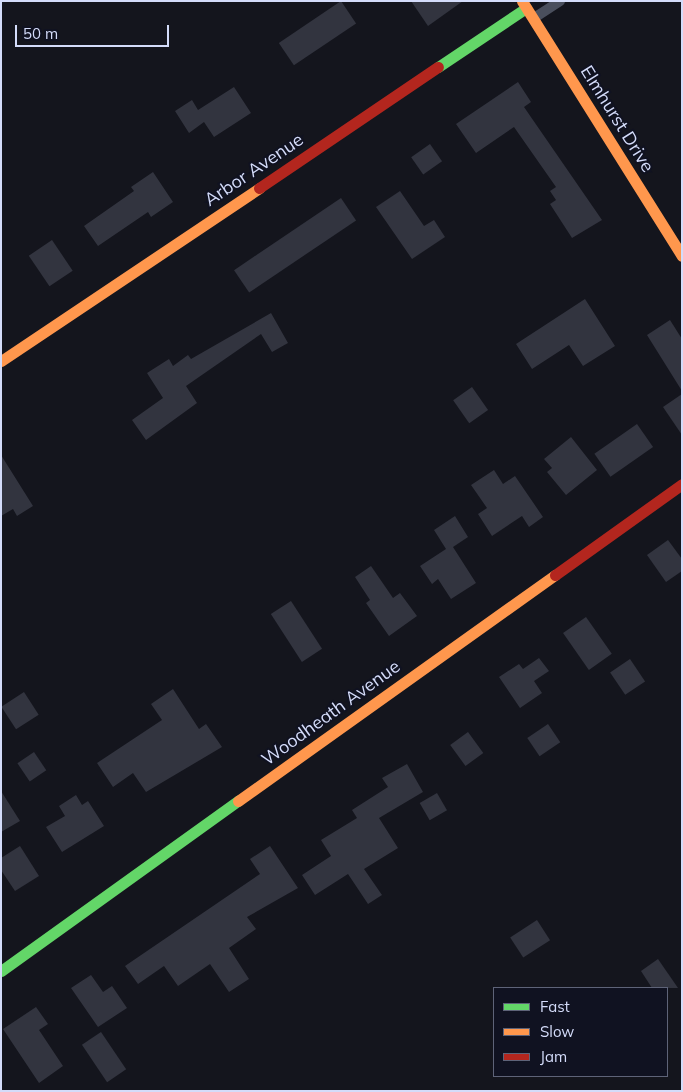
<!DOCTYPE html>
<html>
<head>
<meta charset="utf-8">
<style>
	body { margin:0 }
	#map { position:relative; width:683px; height:1092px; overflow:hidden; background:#14151d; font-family:Mulish,sans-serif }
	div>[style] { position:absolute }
	.building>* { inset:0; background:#32343f; transform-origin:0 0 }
	.lane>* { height:10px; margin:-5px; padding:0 5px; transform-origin:5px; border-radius:5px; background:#4a4f5d }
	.fast>* { height:11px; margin:-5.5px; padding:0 5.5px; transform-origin:5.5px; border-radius:5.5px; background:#63d668 }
	.slow>* { height:11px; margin:-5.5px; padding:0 5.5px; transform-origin:5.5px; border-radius:5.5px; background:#ff974d }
	.jam>* { height:11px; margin:-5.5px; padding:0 5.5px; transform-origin:5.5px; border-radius:5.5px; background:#b3261e }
	span { translate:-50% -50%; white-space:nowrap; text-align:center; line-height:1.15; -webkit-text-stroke:4px #101221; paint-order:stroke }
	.street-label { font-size:18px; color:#d4dcfa }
	.frame { position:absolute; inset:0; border:2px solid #d4dcfa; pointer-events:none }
	.legend { position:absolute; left:493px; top:987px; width:175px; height:90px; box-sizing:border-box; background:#101221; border:1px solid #5e6378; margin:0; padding:6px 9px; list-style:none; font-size:15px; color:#d4dcfa }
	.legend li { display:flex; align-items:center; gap:10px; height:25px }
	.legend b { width:25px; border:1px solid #5e6378 }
	.scale { position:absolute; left:15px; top:25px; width:154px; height:22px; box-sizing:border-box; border:2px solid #d4dcfa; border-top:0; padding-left:6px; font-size:15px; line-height:18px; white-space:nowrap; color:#d4dcfa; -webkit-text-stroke:4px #101221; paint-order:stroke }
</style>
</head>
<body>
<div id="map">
	<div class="building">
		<div style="left:341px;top:1px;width:27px;height:75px;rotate:56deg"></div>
		<div style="clip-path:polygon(411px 1px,463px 1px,428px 26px)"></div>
		<div style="clip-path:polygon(518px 82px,531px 102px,524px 107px,602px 220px,572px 238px,550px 204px,556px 200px,550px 191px,556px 187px,514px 127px,476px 153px,456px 124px)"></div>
		<div style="clip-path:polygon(234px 87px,251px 113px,214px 137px,204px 122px,189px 133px,175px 111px,192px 100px,198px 110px)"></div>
		<div style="left:430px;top:144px;width:21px;height:23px;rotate:55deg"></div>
		<div style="clip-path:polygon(153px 172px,173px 202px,151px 217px,148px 212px,98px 246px,84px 226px,134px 191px,131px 187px)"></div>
		<div style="clip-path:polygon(400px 191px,424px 226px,434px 220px,445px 237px,412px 259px,376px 207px)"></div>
		<div style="left:341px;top:198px;width:27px;height:129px;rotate:56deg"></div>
		<div style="left:52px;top:240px;width:37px;height:28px;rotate:56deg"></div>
		<div style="clip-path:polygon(585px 299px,615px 346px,583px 366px,569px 345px,532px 369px,516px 344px)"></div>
		<div style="clip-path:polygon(271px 313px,288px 343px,272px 352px,261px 334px,186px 386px,197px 403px,146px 440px,132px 420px,163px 398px,147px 373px,169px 359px,173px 366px,188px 355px,191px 359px)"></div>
		<div style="clip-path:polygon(670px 320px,682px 339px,682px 391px,647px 335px)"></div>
		<div style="left:472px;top:387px;width:28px;height:23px;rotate:55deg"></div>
		<div style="clip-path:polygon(682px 394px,682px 435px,663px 407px)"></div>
		<div style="left:637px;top:424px;width:28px;height:52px;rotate:55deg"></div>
		<div style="clip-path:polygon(571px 437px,597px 470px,566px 495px,547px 472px,552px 468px,544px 459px)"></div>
		<div style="clip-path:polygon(1px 455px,33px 506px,17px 516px,13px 509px,1px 516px)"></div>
		<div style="clip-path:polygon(494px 470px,503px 484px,515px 476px,543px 517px,529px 527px,522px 516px,492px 536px,478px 514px,487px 508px,471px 485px)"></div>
		<div style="clip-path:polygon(455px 516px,468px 537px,453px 547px,476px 583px,451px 599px,438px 579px,432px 584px,420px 566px,446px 549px,434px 530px)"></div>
		<div style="clip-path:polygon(668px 540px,682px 559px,682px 571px,666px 582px,647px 555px)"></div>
		<div style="clip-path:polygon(371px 566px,393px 598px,400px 593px,417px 616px,389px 636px,366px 603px,370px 600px,355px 577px)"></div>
		<div style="left:291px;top:601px;width:57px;height:24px;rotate:57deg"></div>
		<div style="left:586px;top:617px;width:45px;height:28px;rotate:55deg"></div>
		<div style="clip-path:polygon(539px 658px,549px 671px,534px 681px,542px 693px,520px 708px,499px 677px,519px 664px,523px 669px)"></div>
		<div style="left:630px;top:659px;width:27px;height:24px;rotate:56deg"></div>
		<div style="clip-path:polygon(173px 689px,199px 729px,206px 724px,222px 747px,146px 792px,133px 773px,113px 787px,97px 763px,162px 720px,151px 704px)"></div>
		<div style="left:24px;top:692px;width:27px;height:27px;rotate:57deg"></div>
		<div style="left:548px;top:724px;width:22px;height:25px;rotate:56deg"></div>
		<div style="left:468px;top:732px;width:26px;height:22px;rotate:54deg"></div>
		<div style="left:34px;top:752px;width:22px;height:20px;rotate:56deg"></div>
		<div style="clip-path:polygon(407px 764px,423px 792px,379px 818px,398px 848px,364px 869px,382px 895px,368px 904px,348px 874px,315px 895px,302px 875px,331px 856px,321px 840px,357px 818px,352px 810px,388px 787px,382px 778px)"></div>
		<div style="clip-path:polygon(1px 791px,20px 821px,1px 832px)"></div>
		<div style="left:437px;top:793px;width:20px;height:20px;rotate:60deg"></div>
		<div style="clip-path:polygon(76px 795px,82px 805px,88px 801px,104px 826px,62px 852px,46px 827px,65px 816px,59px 806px)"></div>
		<div style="clip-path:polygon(20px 846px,39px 876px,15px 891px,1px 870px,1px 858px)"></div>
		<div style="clip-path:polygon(270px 846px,298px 888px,247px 917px,256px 929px,229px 948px,249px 979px,229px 992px,210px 964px,178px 986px,164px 966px,138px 984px,125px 966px,260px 874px,250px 859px)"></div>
		<div style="left:537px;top:920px;width:24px;height:32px;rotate:57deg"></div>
		<div style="clip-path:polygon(658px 959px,678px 988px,652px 988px,641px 971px)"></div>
		<div style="clip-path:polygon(91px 975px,103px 992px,112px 986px,127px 1008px,98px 1027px,71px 988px)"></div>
		<div style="clip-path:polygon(36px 1007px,48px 1024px,39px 1030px,63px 1066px,39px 1083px,3px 1029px)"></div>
		<div style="left:101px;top:1032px;width:45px;height:23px;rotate:56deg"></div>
	</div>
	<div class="lane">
		<div style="left:534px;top:18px;width:31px;rotate:-33deg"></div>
	</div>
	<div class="fast">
		<div style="left:438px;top:67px;width:106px;rotate:-33.8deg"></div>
		<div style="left:1px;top:971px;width:292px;rotate:-35.7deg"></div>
	</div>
	<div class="slow">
		<div style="left:522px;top:1px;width:301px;rotate:57.9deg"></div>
		<div style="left:1px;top:361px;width:311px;rotate:-33.8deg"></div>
		<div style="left:238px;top:801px;width:389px;rotate:-35.5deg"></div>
	</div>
	<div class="jam">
		<div style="left:259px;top:188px;width:216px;rotate:-34.1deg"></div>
		<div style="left:555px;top:575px;width:156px;rotate:-35.6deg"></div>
	</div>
	<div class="street-label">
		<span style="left:617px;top:119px;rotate:58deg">Elmhurst Drive</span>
		<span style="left:254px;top:170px;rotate:-34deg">Arbor Avenue</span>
		<span style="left:331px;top:713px;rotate:-36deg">Woodheath Avenue</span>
	</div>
	<div class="frame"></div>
	<ul class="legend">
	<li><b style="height:6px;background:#63d668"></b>Fast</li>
	<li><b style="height:6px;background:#ff974d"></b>Slow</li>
	<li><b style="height:6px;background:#b3261e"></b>Jam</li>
	</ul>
	<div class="scale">50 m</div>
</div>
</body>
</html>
